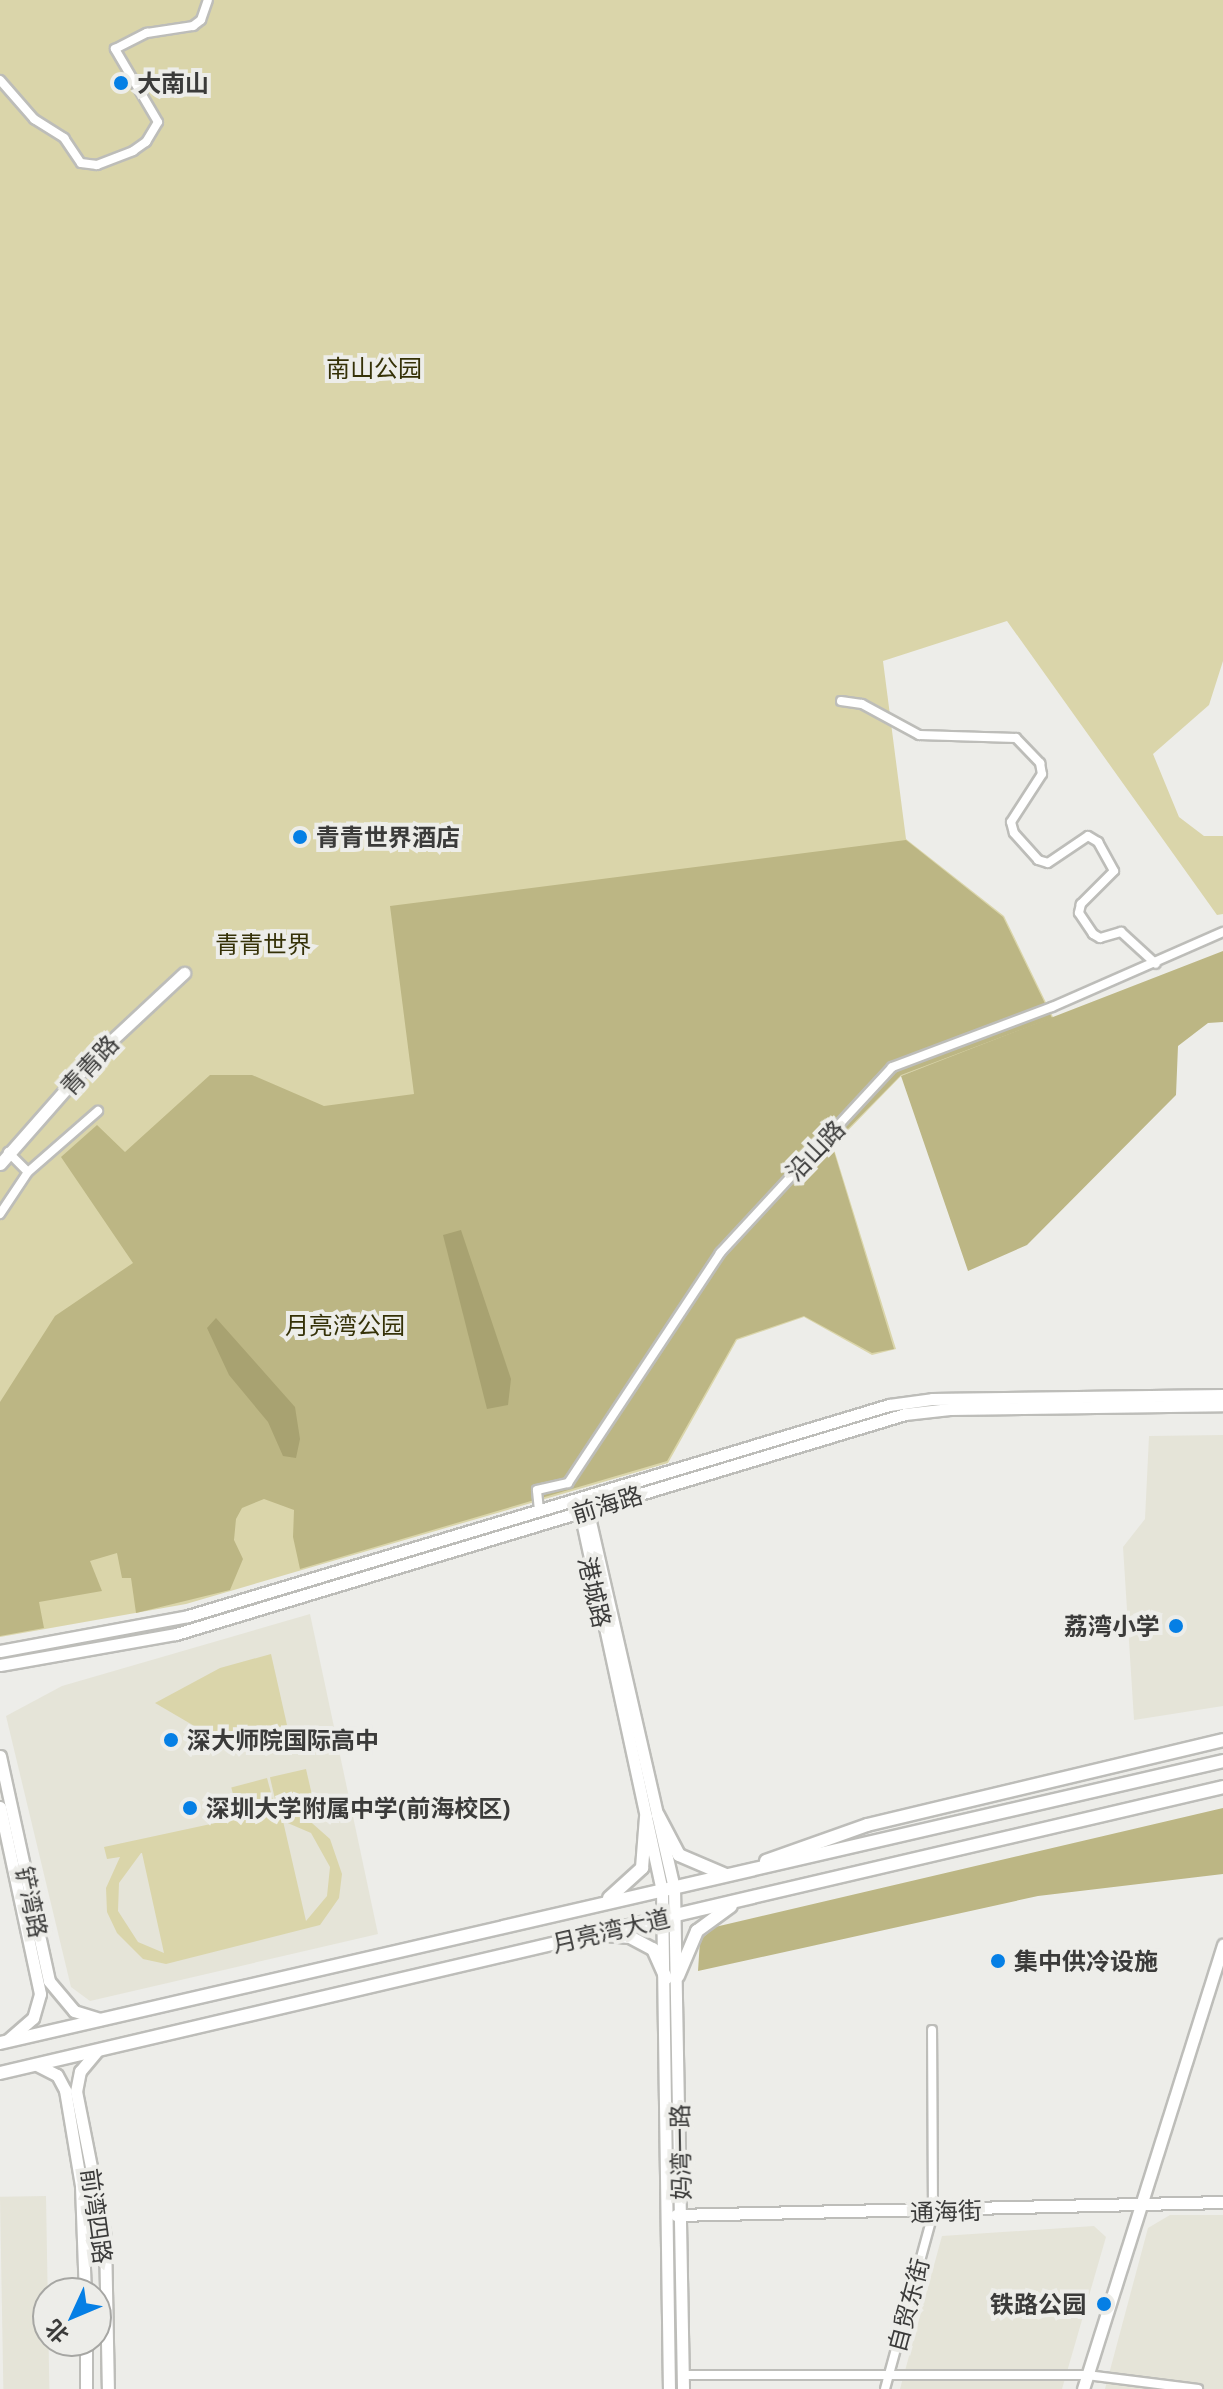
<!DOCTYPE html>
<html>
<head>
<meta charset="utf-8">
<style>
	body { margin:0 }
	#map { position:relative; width:1223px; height:2389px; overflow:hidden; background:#edede9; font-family:"Open Sans","Noto Sans SC",sans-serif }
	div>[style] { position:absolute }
	.built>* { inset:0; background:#e5e4d8; transform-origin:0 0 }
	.green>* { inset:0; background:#dad5aa; transform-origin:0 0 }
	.forest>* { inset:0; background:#bcb684 }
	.water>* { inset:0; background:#a8a271 }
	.roads { filter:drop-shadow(2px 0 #bdbdb9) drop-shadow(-2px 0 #bdbdb9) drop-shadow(0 2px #bdbdb9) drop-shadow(0 -2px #bdbdb9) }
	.street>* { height:8px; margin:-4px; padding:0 4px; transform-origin:4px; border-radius:4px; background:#fff }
	.secondary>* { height:11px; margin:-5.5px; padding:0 5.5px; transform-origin:5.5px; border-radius:5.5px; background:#fff }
	.primary>* { height:12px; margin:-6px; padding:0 6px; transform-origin:6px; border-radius:6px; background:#fff }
	.dots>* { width:22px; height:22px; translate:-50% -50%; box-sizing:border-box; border:4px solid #edede9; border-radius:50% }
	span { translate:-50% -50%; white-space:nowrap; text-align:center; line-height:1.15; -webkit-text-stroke:8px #edede9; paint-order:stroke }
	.poi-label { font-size:24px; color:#3b3b3a; font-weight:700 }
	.left { translate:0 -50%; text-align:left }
	.right { translate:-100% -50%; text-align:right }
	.park-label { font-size:24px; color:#353107 }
	.street-label { font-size:24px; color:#3b3b3a }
	.north { position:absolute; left:32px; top:2277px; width:80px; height:80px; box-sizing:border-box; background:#edede9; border:2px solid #a6a6a3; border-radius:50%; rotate:226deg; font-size:22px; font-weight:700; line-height:32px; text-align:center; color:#3b3b3a }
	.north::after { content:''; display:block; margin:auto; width:28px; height:36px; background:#057fe5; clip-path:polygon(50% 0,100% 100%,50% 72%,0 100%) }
</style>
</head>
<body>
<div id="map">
	<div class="built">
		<div style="clip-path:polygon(1223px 1435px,1223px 1706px,1134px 1720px,1123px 1547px,1145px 1519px,1149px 1436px)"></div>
		<div style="clip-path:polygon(310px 1614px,378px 1934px,90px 2001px,71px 1987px,6px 1716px,62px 1686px)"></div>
		<div style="left:46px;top:2196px;width:193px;height:46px;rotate:89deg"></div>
		<div style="clip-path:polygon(1170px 2215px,1223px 2215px,1223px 2389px,1105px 2389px,1148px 2228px)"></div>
		<div style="clip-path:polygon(1094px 2226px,1106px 2237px,1062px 2389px,900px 2389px,942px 2236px)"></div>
	</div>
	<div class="green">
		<div style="clip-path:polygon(0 0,1223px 0,1223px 661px,1209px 705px,1153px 754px,1179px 817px,1204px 836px,1223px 836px,1223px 914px,1217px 915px,1007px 621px,883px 661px,906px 839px,1004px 916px,1054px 1019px,901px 1076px,833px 1146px,896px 1349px,872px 1355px,804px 1317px,737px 1340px,668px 1463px,186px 1604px,0 1637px)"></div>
		<div style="clip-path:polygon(271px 1654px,287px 1725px,220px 1741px,155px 1703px,220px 1668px)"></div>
		<div style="left:306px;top:1769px;width:28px;height:37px;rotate:77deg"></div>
		<div style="left:267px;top:1778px;width:27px;height:37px;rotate:75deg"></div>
		<div style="clip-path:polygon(evenodd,317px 1801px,320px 1812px,304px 1816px,330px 1839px,342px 1874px,339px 1898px,320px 1925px,166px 1964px,143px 1959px,117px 1933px,107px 1912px,106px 1888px,120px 1857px,107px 1859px,104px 1847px,317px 1801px,283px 1821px,311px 1833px,330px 1867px,327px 1896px,306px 1921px,283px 1821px,317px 1801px,141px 1853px,142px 1853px,164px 1953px,138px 1942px,118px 1911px,119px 1883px,141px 1853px)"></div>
	</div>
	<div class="forest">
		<div style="clip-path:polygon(906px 840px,1003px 917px,1052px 1018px,901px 1075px,832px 1145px,894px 1349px,872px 1353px,804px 1316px,736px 1339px,667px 1461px,300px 1569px,293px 1537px,294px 1510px,264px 1499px,242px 1508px,236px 1519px,234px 1540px,243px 1559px,230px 1590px,136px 1613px,131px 1578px,122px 1578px,117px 1553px,90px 1561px,102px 1591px,39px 1602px,44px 1628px,0 1636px,0 1402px,55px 1316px,133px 1263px,61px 1157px,97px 1125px,125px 1152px,210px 1075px,252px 1075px,324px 1106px,414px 1094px,390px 906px)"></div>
		<div style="clip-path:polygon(1223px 951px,1223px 1022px,1208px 1023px,1178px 1046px,1176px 1095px,1027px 1245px,968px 1271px,901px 1076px)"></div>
		<div style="clip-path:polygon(1223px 1808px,1223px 1874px,1038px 1896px,698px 1971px,700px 1940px,715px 1927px)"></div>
	</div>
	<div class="water">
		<div style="clip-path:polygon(461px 1230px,511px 1379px,508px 1405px,487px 1409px,443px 1235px)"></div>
		<div style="clip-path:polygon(216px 1318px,295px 1407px,300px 1439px,296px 1458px,283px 1456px,268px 1422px,229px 1375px,207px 1328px)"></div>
	</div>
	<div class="roads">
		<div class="street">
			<div style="left:0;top:80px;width:52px;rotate:48.9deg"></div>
			<div style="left:34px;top:119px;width:36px;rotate:32deg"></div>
			<div style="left:64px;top:138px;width:30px;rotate:56deg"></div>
			<div style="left:81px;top:163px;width:16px;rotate:7deg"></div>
			<div style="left:97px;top:165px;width:39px;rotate:-21deg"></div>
			<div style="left:133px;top:151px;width:16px;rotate:-35deg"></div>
			<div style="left:146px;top:142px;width:23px;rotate:-59deg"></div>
			<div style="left:158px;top:122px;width:85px;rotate:-120.5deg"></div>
			<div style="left:115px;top:49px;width:36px;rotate:-27deg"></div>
			<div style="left:147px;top:33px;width:47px;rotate:-8.7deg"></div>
			<div style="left:193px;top:26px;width:10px;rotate:-37deg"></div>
			<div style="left:201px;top:20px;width:21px;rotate:-71deg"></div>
			<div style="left:841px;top:701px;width:21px;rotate:8deg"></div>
			<div style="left:862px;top:704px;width:65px;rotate:28.5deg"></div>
			<div style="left:919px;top:735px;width:97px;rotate:1.8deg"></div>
			<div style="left:1016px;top:738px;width:35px;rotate:46deg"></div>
			<div style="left:1040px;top:763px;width:11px;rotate:80deg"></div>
			<div style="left:1042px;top:774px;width:57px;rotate:122.9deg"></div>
			<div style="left:1011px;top:822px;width:11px;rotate:75deg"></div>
			<div style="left:1014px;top:833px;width:36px;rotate:48deg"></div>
			<div style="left:1038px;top:860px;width:10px;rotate:17deg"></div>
			<div style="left:1048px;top:863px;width:48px;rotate:-34deg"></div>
			<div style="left:1088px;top:836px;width:12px;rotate:31deg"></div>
			<div style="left:1098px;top:842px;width:33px;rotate:61deg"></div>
			<div style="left:1114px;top:871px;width:47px;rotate:135deg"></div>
			<div style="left:1081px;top:904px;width:9px;rotate:103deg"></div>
			<div style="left:1079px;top:913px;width:25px;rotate:56deg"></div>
			<div style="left:1093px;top:934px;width:8px;rotate:30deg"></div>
			<div style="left:1100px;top:938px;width:22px;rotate:-16deg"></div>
			<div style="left:1121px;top:932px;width:47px;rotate:42.4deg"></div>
			<div style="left:8px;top:1152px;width:28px;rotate:45deg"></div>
			<div style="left:0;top:1214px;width:50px;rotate:-56.3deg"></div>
			<div style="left:28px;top:1172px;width:93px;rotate:-41.1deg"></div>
			<div style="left:539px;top:1510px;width:20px;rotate:-96deg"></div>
			<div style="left:537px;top:1490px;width:32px;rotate:-13deg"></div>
			<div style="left:568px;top:1483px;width:276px;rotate:-56.5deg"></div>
			<div style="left:720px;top:1253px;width:253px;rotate:-47.2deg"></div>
			<div style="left:892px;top:1067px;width:171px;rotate:-20.6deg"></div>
			<div style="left:1052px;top:1007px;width:187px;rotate:-23.7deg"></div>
			<div style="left:683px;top:2375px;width:404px"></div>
			<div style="left:1087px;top:2375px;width:112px;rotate:7.2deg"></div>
			<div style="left:885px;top:2389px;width:182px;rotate:-74.7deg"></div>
			<div style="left:933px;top:2213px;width:183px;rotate:-90.3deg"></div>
		</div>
		<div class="secondary">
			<div style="left:0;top:1164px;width:144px;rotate:-48.7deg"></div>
			<div style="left:95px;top:1056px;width:122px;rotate:-43deg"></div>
			<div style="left:586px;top:1504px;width:393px;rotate:77.1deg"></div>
			<div style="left:674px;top:1887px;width:502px;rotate:88.97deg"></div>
			<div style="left:579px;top:1507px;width:392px;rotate:77.8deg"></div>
			<div style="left:662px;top:1890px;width:499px;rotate:89.2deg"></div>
			<div style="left:0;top:1651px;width:191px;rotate:-10.5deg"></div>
			<div style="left:188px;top:1616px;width:732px;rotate:-16.75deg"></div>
			<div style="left:889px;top:1405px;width:43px;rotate:-7.9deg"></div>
			<div style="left:932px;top:1399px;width:291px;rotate:-0.8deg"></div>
			<div style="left:0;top:1665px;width:179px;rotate:-10deg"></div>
			<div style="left:176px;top:1634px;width:761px;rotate:-16.79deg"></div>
			<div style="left:905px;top:1414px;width:45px;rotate:-6.3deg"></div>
			<div style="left:950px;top:1409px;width:273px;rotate:-0.8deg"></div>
			<div style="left:0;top:1756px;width:230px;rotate:77.7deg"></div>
			<div style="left:49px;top:1981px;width:39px;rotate:50deg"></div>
			<div style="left:74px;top:2011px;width:28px;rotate:17deg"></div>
			<div style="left:0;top:1807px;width:191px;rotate:77.9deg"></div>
			<div style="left:40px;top:1994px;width:25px;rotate:106deg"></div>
			<div style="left:33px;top:2018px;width:35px;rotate:139deg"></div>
			<div style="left:97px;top:2051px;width:26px;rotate:130deg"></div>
			<div style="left:80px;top:2071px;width:20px;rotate:101deg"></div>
			<div style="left:76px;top:2091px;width:149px;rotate:78.8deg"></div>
			<div style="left:105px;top:2237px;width:152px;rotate:88.9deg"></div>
			<div style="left:37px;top:2065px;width:22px;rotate:27deg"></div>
			<div style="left:57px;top:2075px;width:17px;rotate:62deg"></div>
			<div style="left:65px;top:2090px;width:97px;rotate:80.5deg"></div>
			<div style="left:81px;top:2186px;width:107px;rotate:87.9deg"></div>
			<div style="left:676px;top:2215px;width:547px;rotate:-1.36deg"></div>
			<div style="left:86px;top:2341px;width:48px;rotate:90deg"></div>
			<div style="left:1083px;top:2389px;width:466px;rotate:-72.5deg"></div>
		</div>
		<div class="primary">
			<div style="left:658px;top:1815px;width:45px;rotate:62.3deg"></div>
			<div style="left:679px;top:1855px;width:51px;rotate:23.1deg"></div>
			<div style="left:766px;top:1861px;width:107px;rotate:-19.6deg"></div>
			<div style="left:867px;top:1825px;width:366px;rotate:-13.4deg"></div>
			<div style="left:609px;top:1898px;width:45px;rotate:-42.3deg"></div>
			<div style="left:642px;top:1868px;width:51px;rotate:-85.5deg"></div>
			<div style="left:606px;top:1935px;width:24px;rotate:5deg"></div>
			<div style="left:630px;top:1937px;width:26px;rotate:28deg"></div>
			<div style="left:653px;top:1949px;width:32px;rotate:66deg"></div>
			<div style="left:678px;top:1976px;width:49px;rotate:-67.1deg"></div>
			<div style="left:697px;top:1931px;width:42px;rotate:-36.3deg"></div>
			<div style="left:0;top:2043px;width:1255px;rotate:-12.98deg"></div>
			<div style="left:0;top:2073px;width:1256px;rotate:-13.16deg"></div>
		</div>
	</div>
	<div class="dots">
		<div style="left:121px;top:83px;background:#057fe5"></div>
		<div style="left:300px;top:837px;background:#057fe5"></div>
		<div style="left:1176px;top:1626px;background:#057fe5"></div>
		<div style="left:171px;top:1740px;background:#057fe5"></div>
		<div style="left:190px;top:1808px;background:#057fe5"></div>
		<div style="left:998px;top:1961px;background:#057fe5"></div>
		<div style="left:1104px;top:2304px;background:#057fe5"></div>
	</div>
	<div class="poi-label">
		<span class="left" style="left:137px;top:83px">大南山</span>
		<span class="left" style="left:316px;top:837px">青青世界酒店</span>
		<span class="right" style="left:1160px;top:1626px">荔湾小学</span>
		<span class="left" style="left:187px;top:1740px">深大师院国际高中</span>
		<span class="left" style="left:206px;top:1808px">深圳大学附属中学(前海校区)</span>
		<span class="left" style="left:1014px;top:1961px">集中供冷设施</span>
		<span class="right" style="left:1086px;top:2304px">铁路公园</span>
	</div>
	<div class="park-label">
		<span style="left:374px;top:368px">南山公园</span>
		<span style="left:263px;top:944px">青青世界</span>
		<span style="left:345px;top:1325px">月亮湾公园</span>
	</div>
	<div class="street-label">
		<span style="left:89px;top:1065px;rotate:-47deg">青青路</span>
		<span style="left:815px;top:1150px;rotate:-46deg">沿山路</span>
		<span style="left:607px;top:1504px;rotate:-17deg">前海路</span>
		<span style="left:595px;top:1592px;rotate:77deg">港城路</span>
		<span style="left:32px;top:1902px;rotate:78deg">铲湾路</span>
		<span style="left:611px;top:1930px;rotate:-13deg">月亮湾大道</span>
		<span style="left:680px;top:2152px;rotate:-91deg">妈湾一路</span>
		<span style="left:946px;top:2211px;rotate:-2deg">通海街</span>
		<span style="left:97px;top:2216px;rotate:82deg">前湾四路</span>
		<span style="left:908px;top:2305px;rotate:-75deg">自贸东街</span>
	</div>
	<div class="north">北</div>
</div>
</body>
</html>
